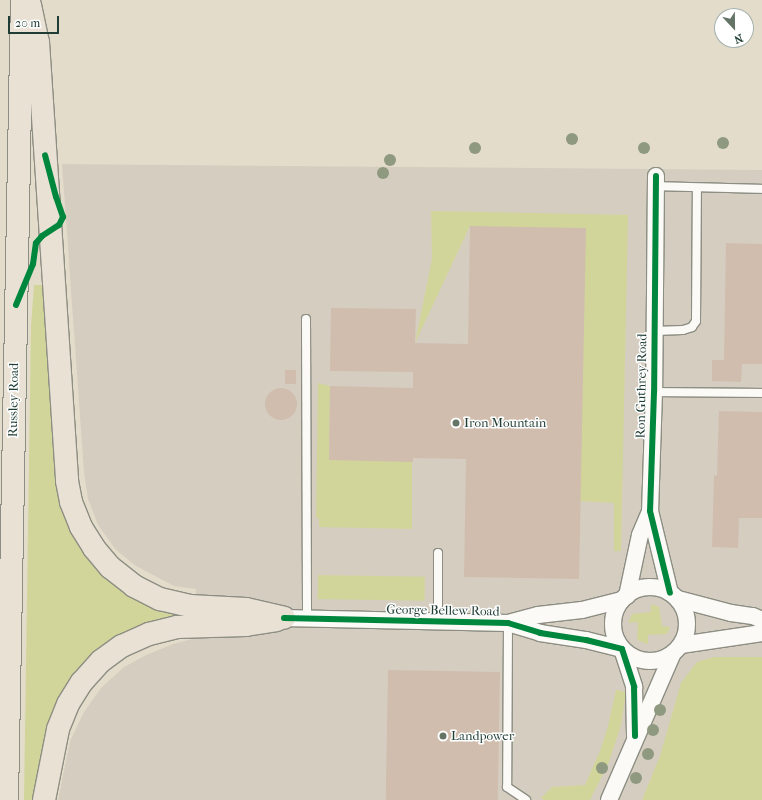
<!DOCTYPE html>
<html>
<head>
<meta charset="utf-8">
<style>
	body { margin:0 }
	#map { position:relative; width:762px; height:800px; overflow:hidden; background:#e4dcca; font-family:"IM FELL French Canon",serif }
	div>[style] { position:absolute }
	.industrial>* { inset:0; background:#d5cec0 }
	.green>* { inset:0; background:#d1d59a; transform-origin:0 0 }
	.building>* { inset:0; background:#d0bdae; transform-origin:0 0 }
	.round { border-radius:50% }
	.roads { filter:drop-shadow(1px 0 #8d8e83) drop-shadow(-1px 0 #8d8e83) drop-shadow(0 1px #8d8e83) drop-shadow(0 -1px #8d8e83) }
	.service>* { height:8px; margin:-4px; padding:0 4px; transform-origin:4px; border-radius:4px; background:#fbfaf7 }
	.minor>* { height:16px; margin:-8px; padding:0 8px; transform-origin:8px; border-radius:8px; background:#fbfaf7 }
	.minor>.ring { margin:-8px; padding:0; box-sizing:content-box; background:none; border:16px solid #fbfaf7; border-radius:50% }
	.trunk>* { height:22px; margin:-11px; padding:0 11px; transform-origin:11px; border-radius:11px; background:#eae1d5 }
	.cycleway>* { height:6px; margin:-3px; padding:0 3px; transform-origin:3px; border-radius:3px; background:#00873e }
	.trees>* { width:12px; height:12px; margin:-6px; border-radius:50%; background:#8e9980 }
	.dots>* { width:11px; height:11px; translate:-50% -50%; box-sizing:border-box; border:2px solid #fff; border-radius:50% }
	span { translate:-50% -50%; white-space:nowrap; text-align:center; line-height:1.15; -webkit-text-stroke:3px #fff; paint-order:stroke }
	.street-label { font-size:13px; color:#1f3d34 }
	.poi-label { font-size:13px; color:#1f3d34 }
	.left { translate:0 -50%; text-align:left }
	.north { position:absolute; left:714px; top:8px; width:40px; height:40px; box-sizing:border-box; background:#fff; border:1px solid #a5b1ae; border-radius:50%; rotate:158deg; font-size:11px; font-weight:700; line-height:16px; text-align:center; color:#1f3d34 }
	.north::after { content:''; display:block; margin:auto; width:14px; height:18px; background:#647568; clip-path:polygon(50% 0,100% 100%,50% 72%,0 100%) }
	.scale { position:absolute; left:8px; top:16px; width:51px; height:18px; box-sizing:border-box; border:2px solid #1f3d34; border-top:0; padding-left:5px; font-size:12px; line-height:14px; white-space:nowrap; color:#1f3d34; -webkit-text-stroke:3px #fff; paint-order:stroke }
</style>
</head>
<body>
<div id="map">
	<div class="industrial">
		<div style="clip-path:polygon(62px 164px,762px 170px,762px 800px,58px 800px,70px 741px,84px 712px,101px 688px,124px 667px,146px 655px,173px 644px,192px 639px,196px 589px,174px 586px,136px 566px,116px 550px,98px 525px,88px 499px,84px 473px)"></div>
	</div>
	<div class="green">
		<div style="clip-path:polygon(431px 211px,628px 215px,621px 551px,614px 551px,614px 503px,578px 501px,470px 226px,415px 343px,432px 259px)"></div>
		<div style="clip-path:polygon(34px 285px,45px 285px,82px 543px,183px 611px,183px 618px,92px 658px,36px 800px,24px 800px,31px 326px)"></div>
		<div style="clip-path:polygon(318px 383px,330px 386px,329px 460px,412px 459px,412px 529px,319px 527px,319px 518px,316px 518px)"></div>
		<div style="left:318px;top:575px;width:107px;height:24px;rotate:1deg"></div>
		<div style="clip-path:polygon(651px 604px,659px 607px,662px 626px,670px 627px,667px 634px,648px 635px,648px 644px,637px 640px,638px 622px,629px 623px,629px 621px,632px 614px,651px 612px)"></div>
		<div style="clip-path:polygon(714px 657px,762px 657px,762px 800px,642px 800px,660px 756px,681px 683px,697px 662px)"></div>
		<div style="clip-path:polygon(616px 690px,626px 692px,621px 725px,609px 762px,590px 800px,544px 800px,541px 798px,552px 787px,585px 785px,600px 751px,608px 726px)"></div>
	</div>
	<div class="building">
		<div style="clip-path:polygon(470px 226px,586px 228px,579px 579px,464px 577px,466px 459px,413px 458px,413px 462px,329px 460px,330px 386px,413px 388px,413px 372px,330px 371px,331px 308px,416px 309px,415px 343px,468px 344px)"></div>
		<div style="clip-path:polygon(726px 243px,762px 244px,762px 364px,742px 364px,741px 382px,712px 381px,712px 360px,724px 360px)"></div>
		<div style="left:285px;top:370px;width:11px;height:14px"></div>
		<div class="round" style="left:265px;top:388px;width:32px;height:32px"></div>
		<div style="clip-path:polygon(719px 411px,762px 412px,762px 518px,739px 518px,738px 548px,712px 547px,714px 475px,717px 476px)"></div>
		<div style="left:388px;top:670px;width:112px;height:130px;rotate:1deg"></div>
	</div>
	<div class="roads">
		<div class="service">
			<div style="left:656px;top:186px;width:106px;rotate:1.6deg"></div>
			<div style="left:306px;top:319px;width:300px;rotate:89.8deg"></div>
			<div style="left:654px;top:331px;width:29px;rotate:-2deg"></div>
			<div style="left:683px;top:330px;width:9px;rotate:-18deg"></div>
			<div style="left:692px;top:327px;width:7px;rotate:-56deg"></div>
			<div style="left:696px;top:321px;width:133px;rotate:-89.6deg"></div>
			<div style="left:654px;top:392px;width:108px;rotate:0.5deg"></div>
			<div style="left:438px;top:622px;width:69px;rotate:-90deg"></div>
			<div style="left:508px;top:623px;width:164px;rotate:90.3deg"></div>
			<div style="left:507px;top:787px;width:23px;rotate:34deg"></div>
		</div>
		<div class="minor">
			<div style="left:656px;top:176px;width:216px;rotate:90.5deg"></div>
			<div style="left:654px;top:392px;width:119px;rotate:91.9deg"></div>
			<div style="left:650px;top:511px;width:84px;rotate:76.3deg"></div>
			<div class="ring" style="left:613px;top:587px;width:58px;height:58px"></div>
			<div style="left:627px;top:596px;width:62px;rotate:-78deg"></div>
			<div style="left:640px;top:535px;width:26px;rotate:-67deg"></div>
			<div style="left:678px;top:599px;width:55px;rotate:14.8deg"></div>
			<div style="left:731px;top:613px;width:22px;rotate:8deg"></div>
			<div style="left:753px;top:616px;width:10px;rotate:24deg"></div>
			<div style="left:284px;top:618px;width:224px;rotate:1.3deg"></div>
			<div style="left:508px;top:623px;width:34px;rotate:17deg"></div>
			<div style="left:540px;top:633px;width:47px;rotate:8.7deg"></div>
			<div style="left:586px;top:640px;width:37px;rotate:14deg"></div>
			<div style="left:622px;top:649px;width:40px;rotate:72deg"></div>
			<div style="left:634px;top:687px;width:49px;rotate:88.8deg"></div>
			<div style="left:508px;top:623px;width:31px;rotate:-15deg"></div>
			<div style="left:538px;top:615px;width:44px;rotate:-6.5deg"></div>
			<div style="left:582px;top:610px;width:41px;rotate:-14deg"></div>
			<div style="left:681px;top:645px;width:82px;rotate:-8.4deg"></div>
			<div style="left:609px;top:800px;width:160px;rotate:-66.5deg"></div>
		</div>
		<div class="trunk">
			<div style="left:30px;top:5px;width:38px;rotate:78deg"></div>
			<div style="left:38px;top:42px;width:440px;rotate:86.2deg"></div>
			<div style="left:67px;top:481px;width:21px;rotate:79deg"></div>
			<div style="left:71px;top:502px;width:27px;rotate:68deg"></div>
			<div style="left:81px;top:527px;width:25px;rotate:58deg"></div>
			<div style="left:94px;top:548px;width:25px;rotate:50deg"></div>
			<div style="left:110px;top:567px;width:31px;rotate:38deg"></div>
			<div style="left:134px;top:586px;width:29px;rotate:27deg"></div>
			<div style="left:160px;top:599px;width:31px;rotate:13deg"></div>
			<div style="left:190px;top:606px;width:56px;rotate:3.1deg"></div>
			<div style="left:246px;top:609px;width:39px;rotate:13deg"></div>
			<div style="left:7px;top:800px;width:800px;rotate:-88.93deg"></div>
			<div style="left:44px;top:800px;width:72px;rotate:-78.8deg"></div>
			<div style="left:58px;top:729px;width:27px;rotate:-68deg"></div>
			<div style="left:68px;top:704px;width:26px;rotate:-58deg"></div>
			<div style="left:82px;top:682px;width:28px;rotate:-48deg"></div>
			<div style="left:101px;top:661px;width:26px;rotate:-36deg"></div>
			<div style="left:122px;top:646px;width:30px;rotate:-24deg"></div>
			<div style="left:149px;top:634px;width:29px;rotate:-14deg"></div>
			<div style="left:177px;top:627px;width:69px;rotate:-1.7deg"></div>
			<div style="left:246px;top:625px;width:31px;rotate:-9deg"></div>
		</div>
	</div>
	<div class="cycleway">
		<div style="left:656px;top:176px;width:216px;rotate:90.5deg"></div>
		<div style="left:654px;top:392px;width:119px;rotate:91.9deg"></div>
		<div style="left:650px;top:511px;width:84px;rotate:76.3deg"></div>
		<div style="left:16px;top:305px;width:44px;rotate:-67.5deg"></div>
		<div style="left:33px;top:264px;width:21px;rotate:-82deg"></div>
		<div style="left:36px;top:243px;width:9px;rotate:-49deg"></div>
		<div style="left:42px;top:236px;width:20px;rotate:-33deg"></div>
		<div style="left:59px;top:225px;width:9px;rotate:-63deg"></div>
		<div style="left:63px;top:217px;width:21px;rotate:-109deg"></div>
		<div style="left:56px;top:197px;width:43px;rotate:-104.7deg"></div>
		<div style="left:284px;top:618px;width:224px;rotate:1.3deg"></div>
		<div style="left:508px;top:623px;width:34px;rotate:17deg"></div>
		<div style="left:540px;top:633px;width:47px;rotate:8.7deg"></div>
		<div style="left:586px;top:640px;width:37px;rotate:14deg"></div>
		<div style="left:622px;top:649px;width:40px;rotate:72deg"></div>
		<div style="left:634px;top:687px;width:49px;rotate:88.8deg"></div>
	</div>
	<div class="trees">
		<div style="left:572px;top:139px"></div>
		<div style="left:723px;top:143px"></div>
		<div style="left:475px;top:148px"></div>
		<div style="left:644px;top:148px"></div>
		<div style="left:390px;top:160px"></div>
		<div style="left:383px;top:173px"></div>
		<div style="left:660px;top:710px"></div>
		<div style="left:653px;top:730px"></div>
		<div style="left:648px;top:754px"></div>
		<div style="left:602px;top:768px"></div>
		<div style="left:636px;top:778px"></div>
	</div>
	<div class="dots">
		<div style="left:456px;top:423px;background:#647568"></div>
		<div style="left:443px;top:736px;background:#647568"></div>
	</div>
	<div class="street-label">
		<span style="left:642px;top:386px;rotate:-89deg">Ron Guthrey Road</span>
		<span style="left:14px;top:400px;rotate:-89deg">Russley Road</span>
		<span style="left:443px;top:611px;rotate:1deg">George Bellew Road</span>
	</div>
	<div class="poi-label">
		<span class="left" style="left:464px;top:423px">Iron Mountain</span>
		<span class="left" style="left:451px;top:736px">Landpower</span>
	</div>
	<div class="north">N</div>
	<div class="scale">20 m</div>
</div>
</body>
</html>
